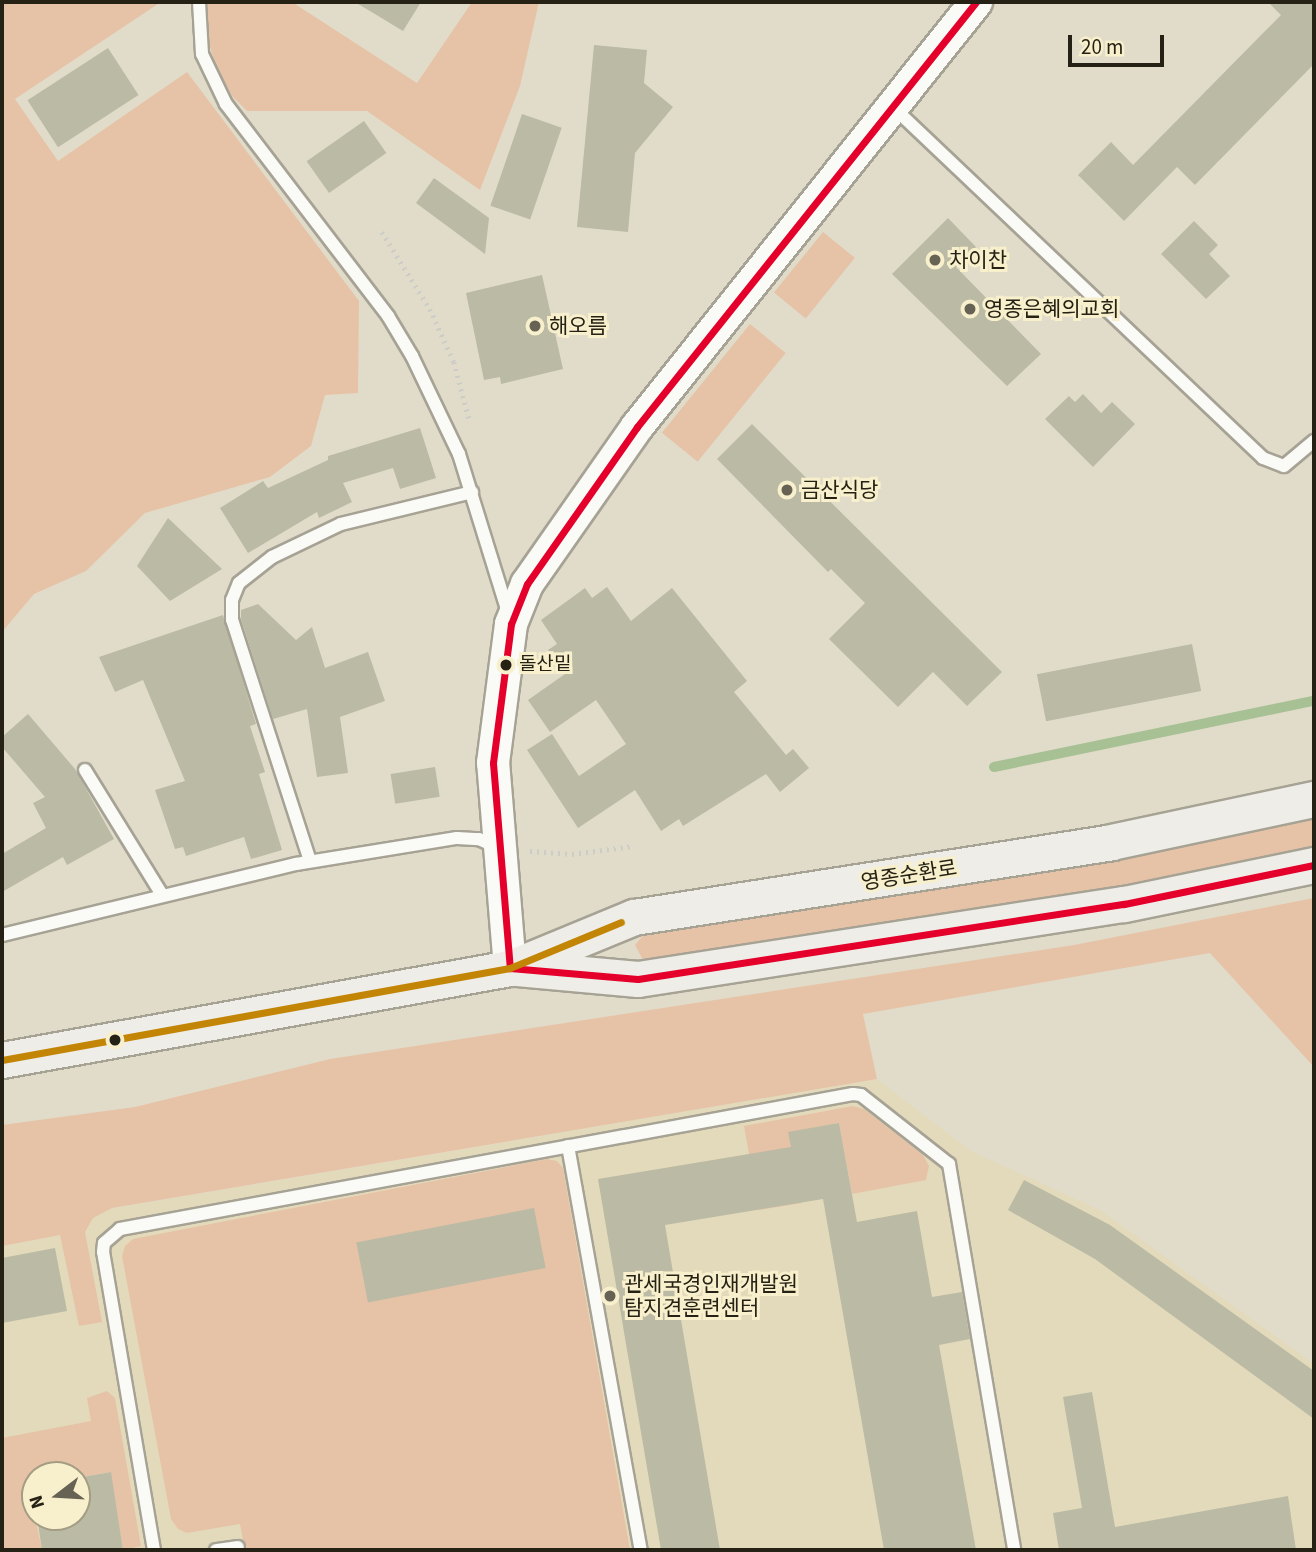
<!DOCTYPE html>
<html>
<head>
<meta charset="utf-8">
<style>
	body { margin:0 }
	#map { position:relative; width:1316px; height:1552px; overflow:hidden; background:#e1dcca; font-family:"Source Sans 3","Noto Sans KR",sans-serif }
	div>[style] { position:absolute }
	.built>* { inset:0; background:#e3dabb }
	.green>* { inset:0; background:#e6c3a7; transform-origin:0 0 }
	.stream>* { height:10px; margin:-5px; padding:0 5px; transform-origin:5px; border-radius:5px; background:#a7c195 }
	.building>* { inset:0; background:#babaa5; transform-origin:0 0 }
	.path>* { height:4.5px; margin-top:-2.25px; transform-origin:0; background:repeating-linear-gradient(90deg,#cdcdc7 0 2px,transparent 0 7px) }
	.roads { filter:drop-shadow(2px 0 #a6a294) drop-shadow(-2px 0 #a6a294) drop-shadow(0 2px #a6a294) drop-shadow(0 -2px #a6a294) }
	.service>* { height:12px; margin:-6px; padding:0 6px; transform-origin:6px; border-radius:6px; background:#fafaf7 }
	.tertiary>* { height:32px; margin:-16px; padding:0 16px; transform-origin:16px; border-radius:16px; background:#fafaf7 }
	.secondary>* { height:35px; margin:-17.5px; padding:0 17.5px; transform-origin:17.5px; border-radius:17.5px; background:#efede8 }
	.bus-1>* { height:7px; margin:-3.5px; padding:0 3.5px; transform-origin:3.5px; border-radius:3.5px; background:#e4002b }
	.bus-2>* { height:7px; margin:-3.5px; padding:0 3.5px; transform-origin:3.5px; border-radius:3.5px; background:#c28505 }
	.dots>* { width:19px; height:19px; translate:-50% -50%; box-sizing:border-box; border:4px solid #f8efcc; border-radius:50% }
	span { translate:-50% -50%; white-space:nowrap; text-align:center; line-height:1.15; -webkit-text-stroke:6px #f8efcc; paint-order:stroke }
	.bus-label { font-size:19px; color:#252215 }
	.left { translate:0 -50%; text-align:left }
	.poi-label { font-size:21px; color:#252215 }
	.street-label { font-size:21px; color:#252215 }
	.frame { position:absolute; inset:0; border:4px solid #252215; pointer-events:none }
	.north { position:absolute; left:21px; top:1461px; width:70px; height:70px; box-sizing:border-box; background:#f8efcc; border:2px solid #a49d83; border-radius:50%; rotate:253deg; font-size:19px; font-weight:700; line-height:28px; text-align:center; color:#252215 }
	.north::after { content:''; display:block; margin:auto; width:24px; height:32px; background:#676354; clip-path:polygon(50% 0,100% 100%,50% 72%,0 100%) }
	.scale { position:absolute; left:1068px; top:35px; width:96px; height:32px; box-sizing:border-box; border:4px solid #252215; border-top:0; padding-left:9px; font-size:21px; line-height:24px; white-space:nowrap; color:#252215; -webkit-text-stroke:5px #f8efcc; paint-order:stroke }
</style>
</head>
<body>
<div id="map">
	<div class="built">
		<div style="clip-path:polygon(evenodd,877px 1079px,971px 1151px,1100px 1210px,1314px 1364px,1314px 1550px,2px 1550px,2px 1227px,877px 1079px,35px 1475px,77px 1475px,77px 1517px,35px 1517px,35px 1475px)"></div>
	</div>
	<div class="green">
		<div style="clip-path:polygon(2px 2px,161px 2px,15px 99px,58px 161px,187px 72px,359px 301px,358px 393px,325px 395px,311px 446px,270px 477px,145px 513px,86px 571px,34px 594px,2px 632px)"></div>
		<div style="clip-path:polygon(207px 2px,292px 2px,417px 83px,472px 2px,539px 2px,520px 86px,480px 190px,367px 111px,247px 111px,232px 96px,216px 66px,209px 44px)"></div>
		<div style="left:823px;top:232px;width:41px;height:78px;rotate:39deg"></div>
		<div style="left:750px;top:324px;width:46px;height:140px;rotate:39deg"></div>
		<div style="clip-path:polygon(1314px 814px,1314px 849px,1153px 882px,654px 963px,643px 960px,635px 945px,646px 932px)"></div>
		<div style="clip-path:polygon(1314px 898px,1314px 1067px,1210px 953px,863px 1014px,877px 1079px,112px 1208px,93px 1218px,85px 1232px,102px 1322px,79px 1326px,60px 1235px,2px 1246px,2px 1125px,135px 1107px,330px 1059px,1074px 945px)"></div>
		<div style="clip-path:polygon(853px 1106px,864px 1109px,923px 1155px,929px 1166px,926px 1180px,852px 1194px,839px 1123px,789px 1133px,802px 1203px,759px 1210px,744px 1126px)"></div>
		<div style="clip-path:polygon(547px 1159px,557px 1161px,563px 1168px,630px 1550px,245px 1550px,240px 1524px,187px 1533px,178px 1529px,171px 1519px,122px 1256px,125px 1246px,133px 1239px)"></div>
		<div style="clip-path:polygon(107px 1391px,115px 1398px,141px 1546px,123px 1550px,110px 1472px,77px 1478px,35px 1475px,35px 1517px,42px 1550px,2px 1550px,2px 1438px,91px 1421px,87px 1398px)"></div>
	</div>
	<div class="stream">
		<div style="left:994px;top:767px;width:327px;rotate:-11.7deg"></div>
	</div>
	<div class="building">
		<div style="clip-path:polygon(355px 2px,421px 2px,403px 31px)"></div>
		<div style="clip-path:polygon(1268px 2px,1314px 2px,1314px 64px,1195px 185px,1177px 167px,1124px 221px,1078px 175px,1111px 142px,1133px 165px,1281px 15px)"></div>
		<div style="clip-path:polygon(594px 45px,647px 50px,644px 83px,673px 107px,635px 153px,628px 232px,577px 227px)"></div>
		<div style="left:108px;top:48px;width:56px;height:96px;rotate:57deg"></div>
		<div style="left:522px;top:114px;width:42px;height:97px;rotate:19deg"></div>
		<div style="left:364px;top:121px;width:39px;height:70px;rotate:55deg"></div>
		<div style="clip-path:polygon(434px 178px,489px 218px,485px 254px,416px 203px)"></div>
		<div style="clip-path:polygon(948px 218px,976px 247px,956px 267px,1041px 354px,1007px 386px,892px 274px)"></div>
		<div style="clip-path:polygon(1194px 221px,1218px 245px,1209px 254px,1230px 276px,1206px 299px,1161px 254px)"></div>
		<div style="clip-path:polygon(542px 275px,563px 369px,501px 384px,500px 377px,484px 380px,466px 293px)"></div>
		<div style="clip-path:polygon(1083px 394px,1101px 413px,1112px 402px,1135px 424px,1093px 467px,1045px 419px,1069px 396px,1075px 402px)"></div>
		<div style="clip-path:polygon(752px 424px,1002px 672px,967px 706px,933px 672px,898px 707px,829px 639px,865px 603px,831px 569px,828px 572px,717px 459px)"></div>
		<div style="clip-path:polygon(420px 428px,436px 478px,400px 489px,393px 468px,343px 483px,352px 502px,319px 518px,317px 512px,248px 553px,220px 508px,263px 481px,268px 488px,328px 460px,328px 456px)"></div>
		<div style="clip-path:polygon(168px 518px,222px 569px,170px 601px,137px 566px)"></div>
		<div style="clip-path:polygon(607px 587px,631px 621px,672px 588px,747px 681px,734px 692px,786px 755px,793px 749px,809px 768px,780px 792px,766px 774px,683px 826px,679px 819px,661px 831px,635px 790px,578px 828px,527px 750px,552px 734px,579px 776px,626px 744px,596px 700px,550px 732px,528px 700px,565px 674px,548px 650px,557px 644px,541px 620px,585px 588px,592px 598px)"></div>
		<div style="clip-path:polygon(258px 604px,296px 640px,312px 627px,325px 668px,368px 652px,385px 701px,340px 717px,348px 773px,317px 777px,307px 709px,273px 719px,241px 619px,241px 610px)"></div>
		<div style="clip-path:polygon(223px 615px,256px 724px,250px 726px,265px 772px,259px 774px,282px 850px,251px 859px,244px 837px,186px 856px,183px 847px,175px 849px,155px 790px,185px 781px,143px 680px,115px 692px,99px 657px)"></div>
		<div style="left:1192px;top:644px;width:48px;height:158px;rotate:79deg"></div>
		<div style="clip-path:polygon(28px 714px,75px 769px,114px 839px,67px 865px,63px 857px,2px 892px,2px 854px,46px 828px,33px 803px,45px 797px,2px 747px,2px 737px)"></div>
		<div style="left:435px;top:767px;width:30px;height:45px;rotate:81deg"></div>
		<div style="clip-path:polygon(839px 1123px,857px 1222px,917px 1211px,932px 1297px,962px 1292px,970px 1339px,939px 1345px,976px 1550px,884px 1550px,823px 1199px,665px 1225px,720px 1550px,661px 1550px,598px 1179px,791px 1147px,788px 1132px)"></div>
		<div style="clip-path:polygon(1024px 1180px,1110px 1225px,1314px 1371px,1314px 1419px,1095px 1259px,1008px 1210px)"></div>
		<div style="left:534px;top:1208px;width:61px;height:181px;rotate:79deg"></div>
		<div style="clip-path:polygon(55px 1248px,67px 1311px,2px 1323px,2px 1258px)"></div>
		<div style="clip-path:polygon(1092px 1392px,1115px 1527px,1288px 1496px,1296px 1550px,1059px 1550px,1053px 1513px,1082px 1508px,1063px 1397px)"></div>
		<div style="clip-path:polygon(111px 1472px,123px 1550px,42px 1550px,37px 1517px,77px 1517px,77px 1478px)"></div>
	</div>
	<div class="path">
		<div style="left:382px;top:232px;width:91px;rotate:58.1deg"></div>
		<div style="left:430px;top:309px;width:58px;rotate:65.6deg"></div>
		<div style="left:454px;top:362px;width:62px;rotate:75.1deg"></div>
		<div style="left:530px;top:851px;width:42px;rotate:4.1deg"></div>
		<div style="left:572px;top:854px;width:62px;rotate:-7.5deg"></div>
	</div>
	<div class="roads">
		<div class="service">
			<div style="left:199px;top:2px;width:52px;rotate:86.7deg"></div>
			<div style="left:202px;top:54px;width:55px;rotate:64.4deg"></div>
			<div style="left:226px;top:104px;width:267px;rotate:52.6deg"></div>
			<div style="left:388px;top:316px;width:47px;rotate:59deg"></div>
			<div style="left:412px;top:356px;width:109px;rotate:64.4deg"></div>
			<div style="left:459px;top:454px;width:165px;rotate:72.8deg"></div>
			<div style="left:893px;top:107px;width:510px;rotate:43.49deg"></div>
			<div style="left:1263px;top:458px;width:22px;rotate:21deg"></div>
			<div style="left:1284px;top:466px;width:39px;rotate:-40deg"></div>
			<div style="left:85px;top:770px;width:145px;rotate:58.3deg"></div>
			<div style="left:310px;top:861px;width:253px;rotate:-107.9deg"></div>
			<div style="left:232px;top:620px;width:20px;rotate:-90deg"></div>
			<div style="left:232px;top:600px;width:18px;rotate:-68deg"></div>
			<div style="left:239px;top:583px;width:42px;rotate:-38.2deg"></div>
			<div style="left:272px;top:557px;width:76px;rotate:-25.6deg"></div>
			<div style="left:341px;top:524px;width:135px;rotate:-13.7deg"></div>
			<div style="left:2px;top:935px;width:302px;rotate:-13.6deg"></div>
			<div style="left:296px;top:864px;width:163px;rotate:-9.2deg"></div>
			<div style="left:457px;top:838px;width:22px;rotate:3deg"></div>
			<div style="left:479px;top:839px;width:21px;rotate:25deg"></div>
			<div style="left:568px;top:1146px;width:411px;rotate:79.8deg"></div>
			<div style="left:154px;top:1550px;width:302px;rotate:-99.7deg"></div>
			<div style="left:103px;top:1252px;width:9px;rotate:-84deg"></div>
			<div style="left:104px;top:1243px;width:21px;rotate:-41deg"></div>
			<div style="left:120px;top:1229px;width:745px;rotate:-10.44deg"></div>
			<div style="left:853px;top:1094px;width:8px;rotate:7deg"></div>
			<div style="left:861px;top:1095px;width:112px;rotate:38.1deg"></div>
			<div style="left:949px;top:1164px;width:391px;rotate:80.4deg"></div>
			<div style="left:216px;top:1550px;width:22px;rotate:-8deg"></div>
		</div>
		<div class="tertiary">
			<div style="left:510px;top:968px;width:206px;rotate:-94.7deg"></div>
			<div style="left:493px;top:763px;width:140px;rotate:-82.6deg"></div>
			<div style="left:511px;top:624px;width:43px;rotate:-68.2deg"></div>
			<div style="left:527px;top:584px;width:192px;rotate:-55deg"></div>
			<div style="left:637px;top:427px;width:544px;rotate:-51.42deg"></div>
		</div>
		<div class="secondary">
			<div style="left:517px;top:968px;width:121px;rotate:5.2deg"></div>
			<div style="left:638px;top:979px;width:492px;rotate:-8.8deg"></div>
			<div style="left:1124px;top:904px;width:194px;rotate:-11.6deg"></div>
			<div style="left:2px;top:1060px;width:516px;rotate:-10.27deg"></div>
			<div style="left:510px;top:968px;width:134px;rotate:-22.4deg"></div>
			<div style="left:634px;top:917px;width:483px;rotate:-8.9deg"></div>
			<div style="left:1111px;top:842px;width:208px;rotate:-12deg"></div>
		</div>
	</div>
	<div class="bus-1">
		<div style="left:976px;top:2px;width:544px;rotate:128.58deg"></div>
		<div style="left:637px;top:427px;width:192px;rotate:125deg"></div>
		<div style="left:527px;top:584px;width:43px;rotate:111.8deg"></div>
		<div style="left:511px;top:624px;width:140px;rotate:97.4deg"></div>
		<div style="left:493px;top:763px;width:206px;rotate:85.3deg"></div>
		<div style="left:510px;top:968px;width:128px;rotate:4.9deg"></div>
		<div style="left:638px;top:979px;width:492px;rotate:-8.8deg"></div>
		<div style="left:1124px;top:904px;width:194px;rotate:-11.6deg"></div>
	</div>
	<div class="bus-2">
		<div style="left:2px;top:1060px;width:516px;rotate:-10.27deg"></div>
		<div style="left:510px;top:968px;width:120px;rotate:-22.5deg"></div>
	</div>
	<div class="dots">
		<div style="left:935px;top:260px;background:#676354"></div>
		<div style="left:970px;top:309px;background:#676354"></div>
		<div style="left:535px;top:326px;background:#676354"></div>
		<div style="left:787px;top:490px;background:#676354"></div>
		<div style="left:506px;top:665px;background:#252215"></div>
		<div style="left:115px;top:1040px;background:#252215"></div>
		<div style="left:610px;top:1296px;background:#676354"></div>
	</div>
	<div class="bus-label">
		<span class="left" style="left:519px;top:665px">돌산밑</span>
	</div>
	<div class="poi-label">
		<span class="left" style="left:949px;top:260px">차이찬</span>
		<span class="left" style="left:984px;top:309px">영종은혜의교회</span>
		<span class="left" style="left:549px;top:326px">해오름</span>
		<span class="left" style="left:801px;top:490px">금산식당</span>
		<span class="left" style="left:624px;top:1296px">관세국경인재개발원<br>탐지견훈련센터</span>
	</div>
	<div class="street-label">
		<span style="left:909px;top:875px;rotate:-9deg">영종순환로</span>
	</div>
	<div class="frame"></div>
	<div class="north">N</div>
	<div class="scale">20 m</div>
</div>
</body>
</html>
